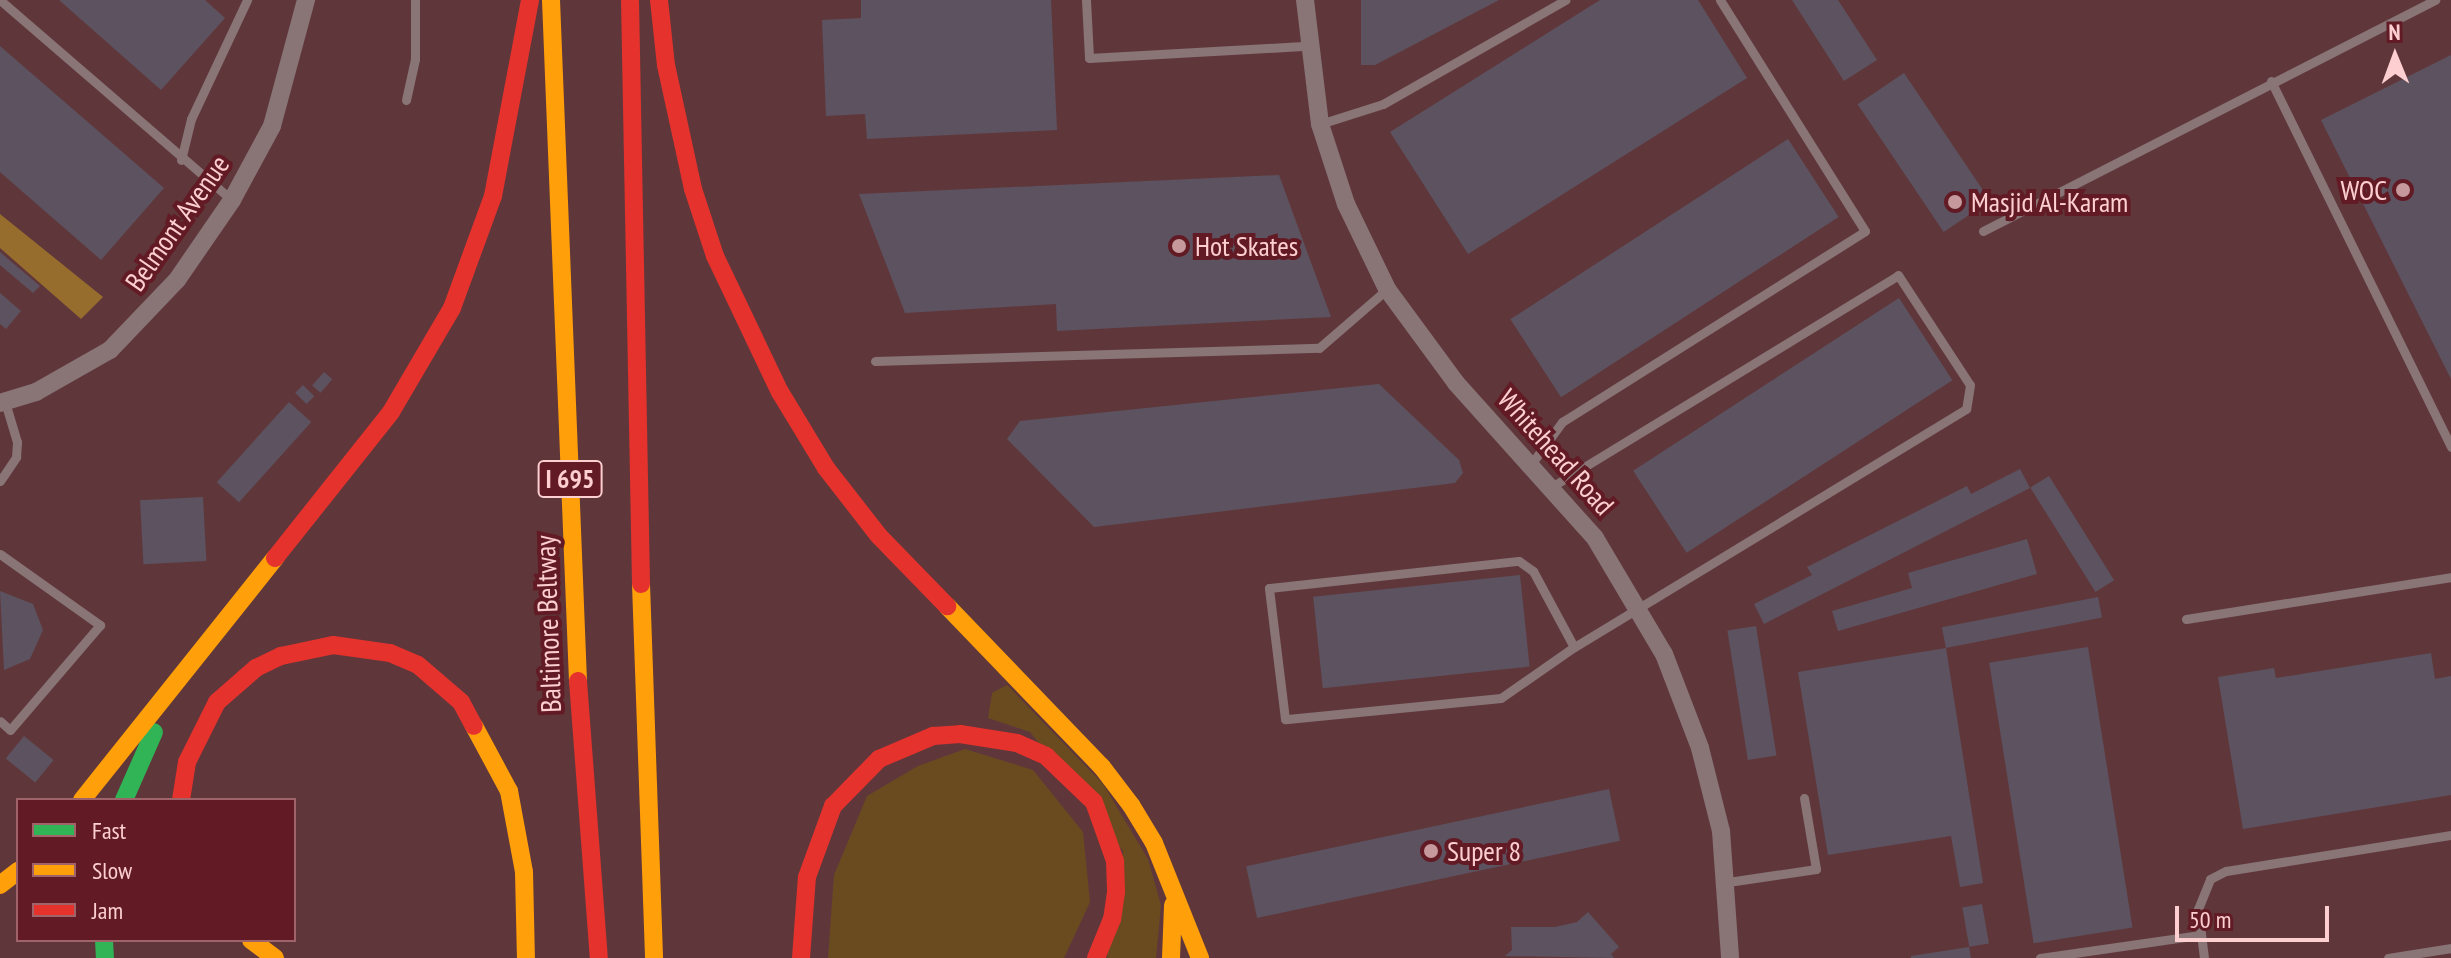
<!DOCTYPE html>
<html>
<head>
<meta charset="utf-8">
<style>
	body { margin:0 }
	#map { position:relative; width:2451px; height:958px; overflow:hidden; background:#5f373b; font-family:"PT Sans Narrow",sans-serif }
	div>[style] { position:absolute }
	.green>* { inset:0; background:#6a4b20 }
	.forest>* { inset:0; background:#976d2e }
	.building>* { inset:0; background:#5d525f; transform-origin:0 0 }
	.lane>* { height:9px; margin:-4.5px; padding:0 4.5px; transform-origin:4.5px; border-radius:4.5px; background:#897476 }
	.street>* { height:18px; margin:-9px; padding:0 9px; transform-origin:9px; border-radius:9px; background:#897476 }
	.fast>* { height:18px; margin:-9px; padding:0 9px; transform-origin:9px; border-radius:9px; background:#30b455 }
	.slow>* { height:18px; margin:-9px; padding:0 9px; transform-origin:9px; border-radius:9px; background:#ff9f0a }
	.jam>* { height:18px; margin:-9px; padding:0 9px; transform-origin:9px; border-radius:9px; background:#e5322d }
	.dots>* { width:22px; height:22px; translate:-50% -50%; box-sizing:border-box; border:4px solid #621b24; border-radius:50% }
	span { translate:-50% -50%; white-space:nowrap; text-align:center; line-height:1.15; -webkit-text-stroke:8px #621b24; paint-order:stroke }
	.shield-label span { padding:2px 6px; background:#621b24; border:2px solid; border-radius:6px; -webkit-text-stroke-width:0 }
	.shield-label { font-size:26px; color:#fdcfd0; font-weight:700 }
	.poi-label { font-size:28px; color:#fdcfd0 }
	.right { translate:-100% -50%; text-align:right }
	.left { translate:0 -50%; text-align:left }
	.street-label { font-size:28px; color:#fdcfd0 }
	.legend { position:absolute; left:16px; top:798px; width:280px; height:144px; box-sizing:border-box; background:#621b24; border:2px solid #a06369; margin:0; padding:10px 14px; list-style:none; font-size:24px; color:#fdcfd0 }
	.legend li { display:flex; align-items:center; gap:16px; height:40px }
	.legend b { width:40px; border:2px solid #a06369 }
	.north { position:absolute; left:2355px; top:16px; width:80px; height:80px; -webkit-text-stroke:6px #621b24; paint-order:stroke; rotate:359deg; font-size:22px; font-weight:700; line-height:32px; text-align:center; color:#fdcfd0 }
	.north::after { content:''; display:block; margin:auto; width:28px; height:36px; background:#fdcfd0; clip-path:polygon(50% 0,100% 100%,50% 72%,0 100%) }
	.scale { position:absolute; left:2175px; top:906px; width:154px; height:36px; box-sizing:border-box; border:4px solid #fdcfd0; border-top:0; padding-left:10px; font-size:24px; line-height:28px; white-space:nowrap; color:#fdcfd0; -webkit-text-stroke:6px #621b24; paint-order:stroke }
</style>
</head>
<body>
<div id="map">
	<div class="green">
		<div style="clip-path:polygon(1007px 685px,1103px 784px,1148px 859px,1161px 905px,1156px 958px,1107px 958px,1123px 851px,1030px 732px,988px 718px,992px 693px)"></div>
		<div style="clip-path:polygon(965px 749px,1033px 770px,1083px 832px,1090px 902px,1064px 958px,828px 958px,834px 875px,867px 796px,918px 766px)"></div>
	</div>
	<div class="forest">
		<div style="clip-path:polygon(0 214px,103px 297px,81px 319px,0 248px)"></div>
	</div>
	<div class="building">
		<div style="clip-path:polygon(59px 0,205px 0,225px 18px,161px 90px)"></div>
		<div style="clip-path:polygon(861px 0,1051px 0,1057px 130px,867px 139px,865px 114px,826px 116px,822px 20px,861px 18px)"></div>
		<div style="clip-path:polygon(1361px 0,1499px 0,1375px 65px,1361px 65px)"></div>
		<div style="clip-path:polygon(1600px 0,1698px 0,1747px 78px,1468px 254px,1390px 132px)"></div>
		<div style="clip-path:polygon(1792px 0,1838px 0,1877px 60px,1844px 81px)"></div>
		<div style="clip-path:polygon(0 46px,164px 188px,101px 260px,0 172px)"></div>
		<div style="clip-path:polygon(2451px 55px,2451px 379px,2321px 120px)"></div>
		<div style="left:1904px;top:73px;width:154px;height:56px;rotate:56deg"></div>
		<div style="left:1788px;top:139px;width:93px;height:331px;rotate:57deg"></div>
		<div style="clip-path:polygon(1279px 175px,1331px 317px,1057px 331px,1056px 304px,905px 313px,859px 194px)"></div>
		<div style="clip-path:polygon(0 252px,40px 286px,33px 293px,0 265px)"></div>
		<div style="clip-path:polygon(0 293px,21px 311px,6px 329px,0 324px)"></div>
		<div style="left:1899px;top:298px;width:98px;height:317px;rotate:57deg"></div>
		<div style="left:324px;top:372px;width:11px;height:18px;rotate:41deg"></div>
		<div style="clip-path:polygon(1379px 384px,1459px 460px,1463px 473px,1455px 483px,1094px 527px,1007px 439px,1020px 421px)"></div>
		<div style="left:303px;top:385px;width:16px;height:11px;rotate:45deg"></div>
		<div style="left:289px;top:402px;width:30px;height:108px;rotate:42deg"></div>
		<div style="clip-path:polygon(2020px 469px,2030px 488px,1764px 624px,1754px 604px,1812px 575px,1807px 567px,1967px 486px,1971px 494px)"></div>
		<div style="left:2049px;top:476px;width:123px;height:22px;rotate:58deg"></div>
		<div style="left:203px;top:497px;width:64px;height:63px;rotate:87deg"></div>
		<div style="clip-path:polygon(2027px 539px,2037px 574px,1838px 631px,1832px 611px,1912px 588px,1908px 573px)"></div>
		<div style="left:1520px;top:575px;width:92px;height:208px;rotate:84deg"></div>
		<div style="clip-path:polygon(0 591px,33px 604px,43px 630px,30px 659px,4px 670px)"></div>
		<div style="left:2098px;top:597px;width:21px;height:159px;rotate:79deg"></div>
		<div style="left:1756px;top:626px;width:131px;height:29px;rotate:81deg"></div>
		<div style="left:2088px;top:647px;width:284px;height:100px;rotate:81deg"></div>
		<div style="clip-path:polygon(1946px 648px,1983px 883px,1960px 887px,1951px 836px,1828px 855px,1798px 672px)"></div>
		<div style="clip-path:polygon(2431px 653px,2435px 679px,2451px 676px,2451px 795px,2243px 829px,2218px 677px,2274px 668px,2276px 678px)"></div>
		<div style="left:24px;top:736px;width:38px;height:29px;rotate:39deg"></div>
		<div style="left:1609px;top:789px;width:53px;height:371px;rotate:78deg"></div>
		<div style="left:1982px;top:904px;width:40px;height:20px;rotate:80deg"></div>
		<div style="clip-path:polygon(1588px 912px,1619px 947px,1611px 954px,1614px 958px,1505px 956px,1512px 950px,1511px 927px,1555px 927px,1577px 922px)"></div>
		<div style="clip-path:polygon(1969px 947px,1971px 958px,1911px 958px,1911px 956px)"></div>
	</div>
	<div class="lane">
		<div style="left:0;top:0;width:306px;rotate:40.8deg"></div>
		<div style="left:1086px;top:0;width:58px;rotate:87deg"></div>
		<div style="left:1089px;top:58px;width:218px;rotate:-3.2deg"></div>
		<div style="left:2271px;top:81px;width:408px;rotate:63.8deg"></div>
		<div style="left:406px;top:100px;width:42px;rotate:-77.6deg"></div>
		<div style="left:415px;top:59px;width:59px;rotate:-90deg"></div>
		<div style="left:1320px;top:124px;width:66px;rotate:-17.6deg"></div>
		<div style="left:1383px;top:104px;width:210px;rotate:-29.7deg"></div>
		<div style="left:181px;top:160px;width:42px;rotate:-76.3deg"></div>
		<div style="left:191px;top:119px;width:132px;rotate:-64.8deg"></div>
		<div style="left:1983px;top:231px;width:508px;rotate:-27.07deg"></div>
		<div style="left:875px;top:361px;width:444px;rotate:-1.7deg"></div>
		<div style="left:1319px;top:348px;width:90px;rotate:-40.9deg"></div>
		<div style="left:1532px;top:463px;width:51px;rotate:-53.8deg"></div>
		<div style="left:1562px;top:422px;width:358px;rotate:-32.2deg"></div>
		<div style="left:1865px;top:231px;width:273px;rotate:-122.1deg"></div>
		<div style="left:0;top:481px;width:29px;rotate:-56deg"></div>
		<div style="left:16px;top:457px;width:15px;rotate:-86deg"></div>
		<div style="left:17px;top:442px;width:42px;rotate:-106.7deg"></div>
		<div style="left:1553px;top:486px;width:404px;rotate:-31.4deg"></div>
		<div style="left:1898px;top:275px;width:131px;rotate:56.8deg"></div>
		<div style="left:1970px;top:385px;width:24px;rotate:99deg"></div>
		<div style="left:1966px;top:409px;width:459px;rotate:148.7deg"></div>
		<div style="left:1574px;top:647px;width:89px;rotate:145.1deg"></div>
		<div style="left:1501px;top:698px;width:217px;rotate:174.4deg"></div>
		<div style="left:1285px;top:719px;width:132px;rotate:-97deg"></div>
		<div style="left:1269px;top:588px;width:251px;rotate:-6.2deg"></div>
		<div style="left:1519px;top:561px;width:17px;rotate:36deg"></div>
		<div style="left:1533px;top:571px;width:86px;rotate:61.7deg"></div>
		<div style="left:0;top:554px;width:123px;rotate:35.4deg"></div>
		<div style="left:100px;top:625px;width:138px;rotate:130.6deg"></div>
		<div style="left:10px;top:730px;width:13px;rotate:-138deg"></div>
		<div style="left:2186px;top:619px;width:268px;rotate:-9deg"></div>
		<div style="left:1728px;top:882px;width:89px;rotate:-8.4deg"></div>
		<div style="left:1816px;top:869px;width:72px;rotate:-99.6deg"></div>
		<div style="left:2040px;top:958px;width:162px;rotate:-8.2deg"></div>
		<div style="left:2204px;top:958px;width:49px;rotate:-97deg"></div>
		<div style="left:2198px;top:909px;width:32px;rotate:-68deg"></div>
		<div style="left:2210px;top:879px;width:18px;rotate:-27deg"></div>
		<div style="left:2226px;top:871px;width:228px;rotate:-9.1deg"></div>
		<div style="left:2388px;top:958px;width:64px;rotate:-9deg"></div>
	</div>
	<div class="street">
		<div style="left:1305px;top:0;width:125px;rotate:83.1deg"></div>
		<div style="left:1320px;top:124px;width:84px;rotate:72deg"></div>
		<div style="left:1346px;top:204px;width:94px;rotate:64.2deg"></div>
		<div style="left:1387px;top:289px;width:117px;rotate:53.7deg"></div>
		<div style="left:1456px;top:383px;width:208px;rotate:48.1deg"></div>
		<div style="left:1595px;top:538px;width:135px;rotate:59.3deg"></div>
		<div style="left:1664px;top:654px;width:101px;rotate:69deg"></div>
		<div style="left:1700px;top:748px;width:86px;rotate:75.8deg"></div>
		<div style="left:1721px;top:831px;width:127px;rotate:85.9deg"></div>
		<div style="left:0;top:403px;width:38px;rotate:-17deg"></div>
		<div style="left:36px;top:392px;width:85px;rotate:-29.6deg"></div>
		<div style="left:110px;top:350px;width:97px;rotate:-46.3deg"></div>
		<div style="left:177px;top:280px;width:97px;rotate:-55.5deg"></div>
		<div style="left:232px;top:200px;width:84px;rotate:-61.6deg"></div>
		<div style="left:272px;top:126px;width:131px;rotate:-74.9deg"></div>
	</div>
	<div class="fast">
		<div style="left:124px;top:800px;width:74px;rotate:-66.2deg"></div>
		<div style="left:104px;top:940px;width:18px;rotate:87deg"></div>
	</div>
	<div class="slow">
		<div style="left:551px;top:0;width:682px;rotate:87.73deg"></div>
		<div style="left:641px;top:584px;width:374px;rotate:88deg"></div>
		<div style="left:947px;top:606px;width:223px;rotate:46.1deg"></div>
		<div style="left:1102px;top:767px;width:48px;rotate:52.7deg"></div>
		<div style="left:1131px;top:805px;width:44px;rotate:58.8deg"></div>
		<div style="left:1154px;top:843px;width:124px;rotate:68.2deg"></div>
		<div style="left:474px;top:726px;width:74px;rotate:61.7deg"></div>
		<div style="left:509px;top:791px;width:82px;rotate:79.5deg"></div>
		<div style="left:524px;top:872px;width:86px;rotate:88.7deg"></div>
		<div style="left:82px;top:800px;width:310px;rotate:-51.4deg"></div>
		<div style="left:0;top:885px;width:23px;rotate:-38deg"></div>
		<div style="left:251px;top:940px;width:30px;rotate:37deg"></div>
		<div style="left:1171px;top:958px;width:53px;rotate:-87.8deg"></div>
	</div>
	<div class="jam">
		<div style="left:630px;top:0;width:584px;rotate:88.92deg"></div>
		<div style="left:659px;top:0;width:65px;rotate:83.9deg"></div>
		<div style="left:666px;top:65px;width:127px;rotate:77.7deg"></div>
		<div style="left:693px;top:189px;width:71px;rotate:71.8deg"></div>
		<div style="left:715px;top:256px;width:151px;rotate:64.5deg"></div>
		<div style="left:780px;top:392px;width:89px;rotate:58.8deg"></div>
		<div style="left:826px;top:468px;width:86px;rotate:52.1deg"></div>
		<div style="left:879px;top:536px;width:98px;rotate:45.8deg"></div>
		<div style="left:275px;top:558px;width:186px;rotate:-51.5deg"></div>
		<div style="left:391px;top:412px;width:121px;rotate:-59.6deg"></div>
		<div style="left:452px;top:308px;width:119px;rotate:-69.9deg"></div>
		<div style="left:493px;top:196px;width:199px;rotate:-79.3deg"></div>
		<div style="left:578px;top:681px;width:278px;rotate:85.7deg"></div>
		<div style="left:181px;top:800px;width:38px;rotate:-81deg"></div>
		<div style="left:187px;top:762px;width:67px;rotate:-63.4deg"></div>
		<div style="left:217px;top:702px;width:52px;rotate:-41.1deg"></div>
		<div style="left:256px;top:668px;width:28px;rotate:-26deg"></div>
		<div style="left:281px;top:656px;width:53px;rotate:-11.9deg"></div>
		<div style="left:333px;top:645px;width:58px;rotate:8deg"></div>
		<div style="left:390px;top:653px;width:30px;rotate:23deg"></div>
		<div style="left:418px;top:665px;width:57px;rotate:40.7deg"></div>
		<div style="left:461px;top:702px;width:27px;rotate:62deg"></div>
		<div style="left:801px;top:958px;width:81px;rotate:-85.8deg"></div>
		<div style="left:807px;top:877px;width:76px;rotate:-69.9deg"></div>
		<div style="left:833px;top:806px;width:66px;rotate:-45.6deg"></div>
		<div style="left:879px;top:759px;width:59px;rotate:-23.1deg"></div>
		<div style="left:933px;top:736px;width:27px;rotate:-4deg"></div>
		<div style="left:960px;top:734px;width:58px;rotate:9deg"></div>
		<div style="left:1017px;top:743px;width:32px;rotate:24deg"></div>
		<div style="left:1046px;top:756px;width:66px;rotate:43.8deg"></div>
		<div style="left:1094px;top:802px;width:63px;rotate:70.4deg"></div>
		<div style="left:1115px;top:861px;width:31px;rotate:88deg"></div>
		<div style="left:1116px;top:892px;width:27px;rotate:98deg"></div>
		<div style="left:1112px;top:919px;width:42px;rotate:112.3deg"></div>
	</div>
	<div class="dots">
		<div style="left:2403px;top:190px;background:#c69a9c"></div>
		<div style="left:1955px;top:202px;background:#c69a9c"></div>
		<div style="left:1179px;top:246px;background:#c69a9c"></div>
		<div style="left:1431px;top:851px;background:#c69a9c"></div>
	</div>
	<div class="shield-label">
		<span style="left:570px;top:479px">I 695</span>
	</div>
	<div class="poi-label">
		<span class="right" style="left:2387px;top:190px">WOC</span>
		<span class="left" style="left:1971px;top:202px">Masjid Al-Karam</span>
		<span class="left" style="left:1195px;top:246px">Hot Skates</span>
		<span class="left" style="left:1447px;top:851px">Super 8</span>
	</div>
	<div class="street-label">
		<span style="left:177px;top:223px;rotate:-55deg">Belmont Avenue</span>
		<span style="left:1556px;top:452px;rotate:48deg">Whitehead Road</span>
		<span style="left:548px;top:624px;rotate:-92deg">Baltimore Beltway</span>
	</div>
	<ul class="legend">
	<li><b style="height:10px;background:#30b455"></b>Fast</li>
	<li><b style="height:10px;background:#ff9f0a"></b>Slow</li>
	<li><b style="height:10px;background:#e5322d"></b>Jam</li>
	</ul>
	<div class="north">N</div>
	<div class="scale">50 m</div>
</div>
</body>
</html>
